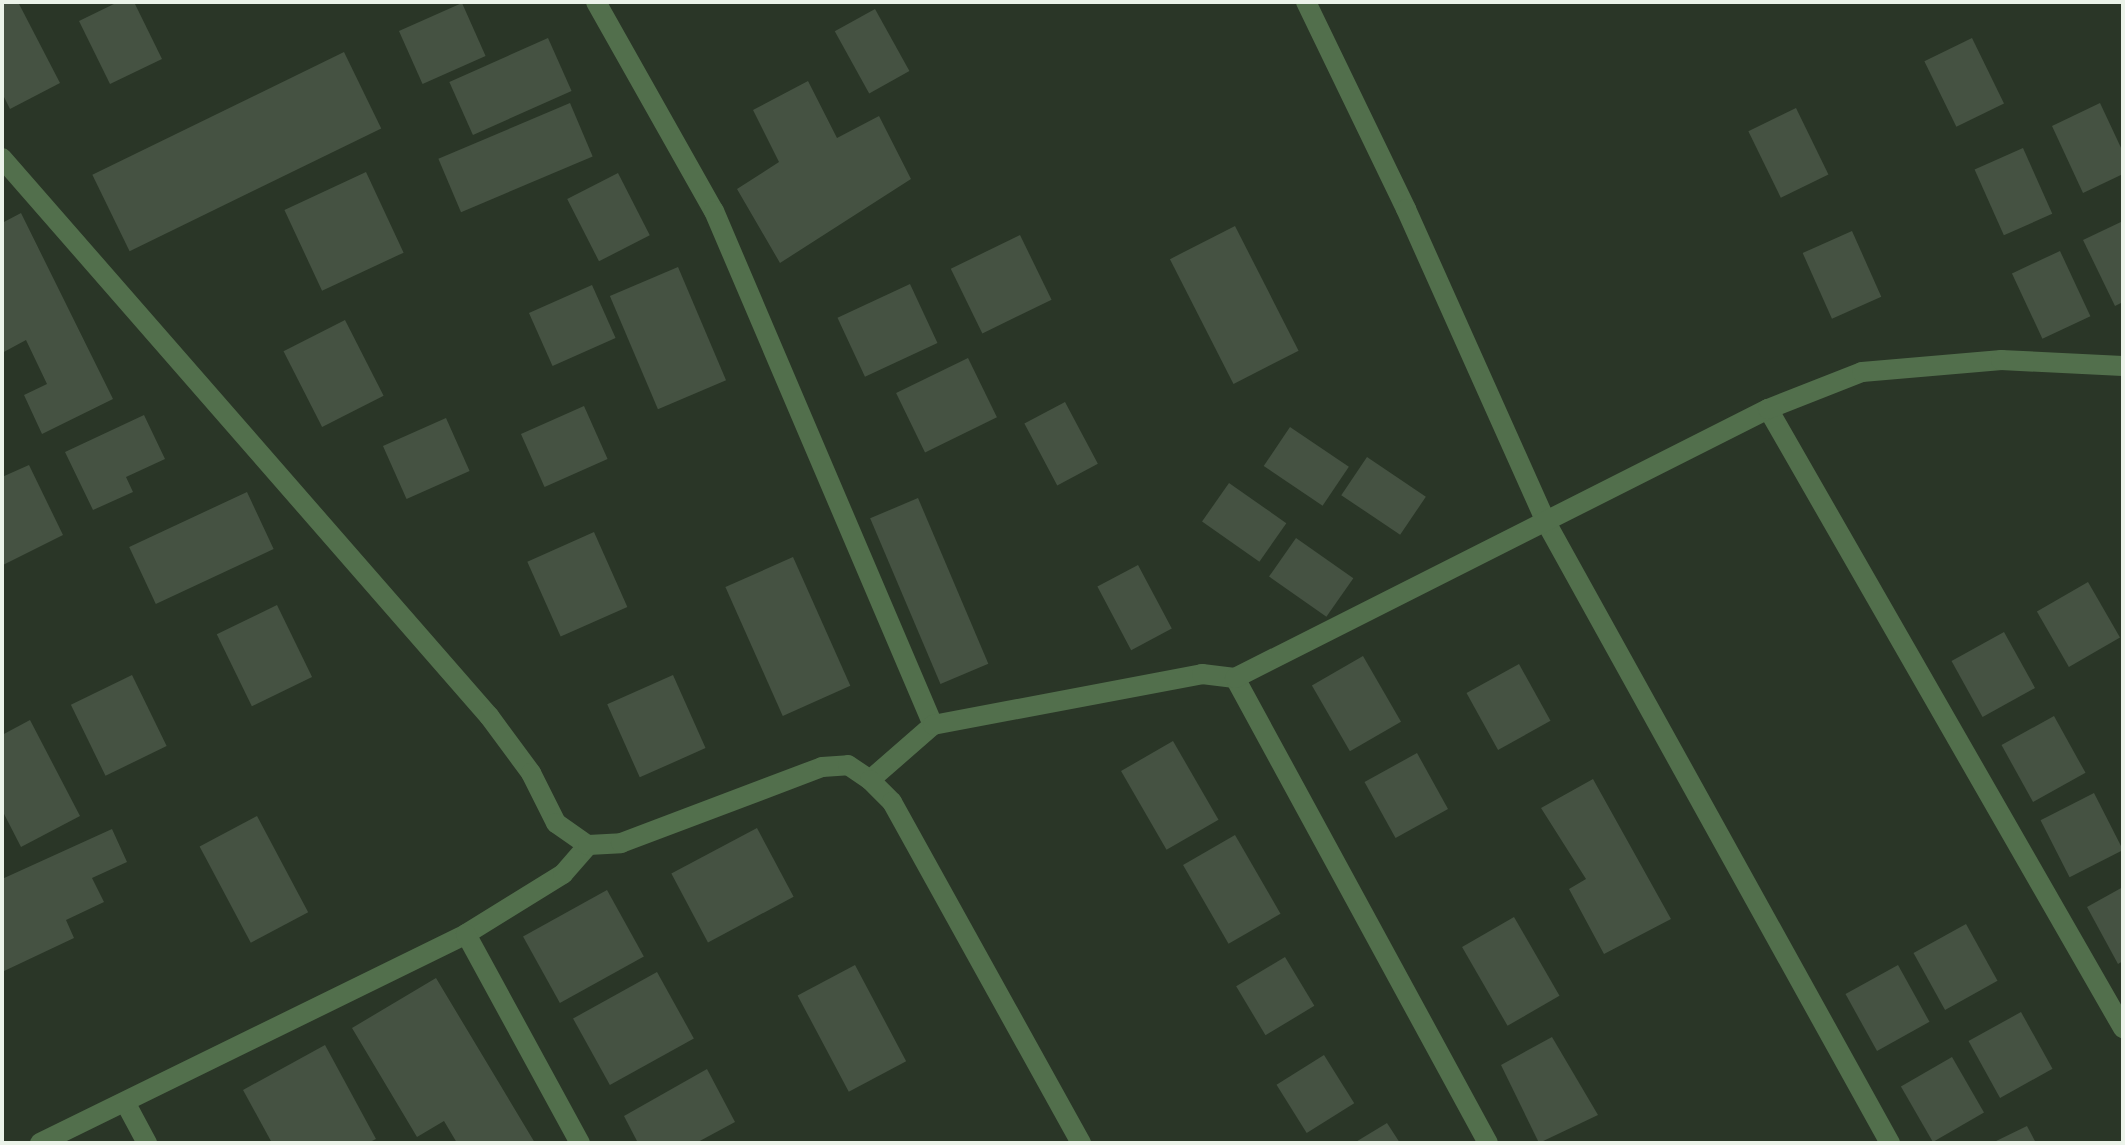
<!DOCTYPE html>
<html>
<head>
<meta charset="utf-8">
<style>
	body { margin:0 }
	#map { position:relative; width:2125px; height:1145px; overflow:hidden; background:#2a3627; font-family:"Source Serif 4",serif }
	div>[style] { position:absolute }
	.building>* { inset:0; background:#455242; transform-origin:0 0 }
	.minor>* { height:20px; margin:-10px; padding:0 10px; transform-origin:10px; border-radius:10px; background:#526f4c }
	.tertiary>* { height:20px; margin:-10px; padding:0 10px; transform-origin:10px; border-radius:10px; background:#526f4c }
	span { translate:-50% -50%; white-space:nowrap; text-align:center; line-height:1.15; -webkit-text-stroke:8px #161c15; paint-order:stroke }
	.frame { position:absolute; inset:0; border:4px solid #ebf3e9; pointer-events:none }
</style>
</head>
<body>
<div id="map">
	<div class="building">
		<div style="clip-path:polygon(2px 2px,18px 2px,60px 83px,10px 109px,2px 93px)"></div>
		<div style="clip-path:polygon(118px 2px,134px 2px,162px 59px,110px 84px,79px 21px)"></div>
		<div style="left:462px;top:3px;width:58px;height:69px;rotate:66deg"></div>
		<div style="left:875px;top:9px;width:71px;height:46px;rotate:61deg"></div>
		<div style="left:548px;top:38px;width:58px;height:108px;rotate:66deg"></div>
		<div style="left:1972px;top:38px;width:73px;height:53px;rotate:64deg"></div>
		<div style="left:344px;top:52px;width:85px;height:280px;rotate:64deg"></div>
		<div style="clip-path:polygon(808px 81px,837px 138px,879px 116px,911px 179px,780px 263px,737px 189px,779px 162px,753px 110px)"></div>
		<div style="left:570px;top:103px;width:58px;height:143px;rotate:67deg"></div>
		<div style="clip-path:polygon(2100px 103px,2123px 152px,2123px 174px,2083px 193px,2052px 126px)"></div>
		<div style="left:1796px;top:108px;width:74px;height:53px;rotate:64deg"></div>
		<div style="left:2023px;top:148px;width:72px;height:53px;rotate:66deg"></div>
		<div style="left:366px;top:172px;width:89px;height:90px;rotate:65deg"></div>
		<div style="left:618px;top:173px;width:70px;height:57px;rotate:63deg"></div>
		<div style="clip-path:polygon(21px 213px,113px 399px,42px 434px,24px 395px,47px 384px,26px 340px,2px 353px,2px 223px)"></div>
		<div style="clip-path:polygon(2123px 221px,2123px 302px,2115px 306px,2083px 240px)"></div>
		<div style="left:1235px;top:226px;width:140px;height:73px;rotate:63deg"></div>
		<div style="left:1852px;top:231px;width:72px;height:54px;rotate:66deg"></div>
		<div style="left:1020px;top:235px;width:72px;height:77px;rotate:64deg"></div>
		<div style="left:2060px;top:251px;width:72px;height:53px;rotate:65deg"></div>
		<div style="left:678px;top:267px;width:123px;height:74px;rotate:67deg"></div>
		<div style="left:910px;top:284px;width:65px;height:80px;rotate:65deg"></div>
		<div style="left:592px;top:285px;width:58px;height:69px;rotate:66deg"></div>
		<div style="left:345px;top:320px;width:85px;height:69px;rotate:63deg"></div>
		<div style="left:968px;top:358px;width:66px;height:80px;rotate:64deg"></div>
		<div style="left:1065px;top:402px;width:70px;height:46px;rotate:62deg"></div>
		<div style="left:584px;top:406px;width:58px;height:69px;rotate:66deg"></div>
		<div style="clip-path:polygon(144px 415px,165px 459px,126px 477px,133px 492px,93px 510px,65px 452px)"></div>
		<div style="left:446px;top:418px;width:58px;height:69px;rotate:66deg"></div>
		<div style="left:1290px;top:427px;width:71px;height:47px;rotate:34deg"></div>
		<div style="left:1367px;top:457px;width:71px;height:46px;rotate:34deg"></div>
		<div style="clip-path:polygon(29px 465px,63px 535px,3px 565px,2px 477px)"></div>
		<div style="left:1229px;top:483px;width:70px;height:47px;rotate:35deg"></div>
		<div style="left:247px;top:492px;width:63px;height:130px;rotate:65deg"></div>
		<div style="left:918px;top:498px;width:180px;height:52px;rotate:67deg"></div>
		<div style="left:594px;top:532px;width:82px;height:73px;rotate:66deg"></div>
		<div style="left:1296px;top:538px;width:70px;height:47px;rotate:35deg"></div>
		<div style="left:793px;top:557px;width:141px;height:74px;rotate:66deg"></div>
		<div style="left:1138px;top:565px;width:72px;height:46px;rotate:62deg"></div>
		<div style="left:2088px;top:582px;width:64px;height:59px;rotate:60deg"></div>
		<div style="left:277px;top:605px;width:80px;height:67px;rotate:64deg"></div>
		<div style="left:2004px;top:632px;width:64px;height:60px;rotate:61deg"></div>
		<div style="left:1363px;top:656px;width:76px;height:59px;rotate:60deg"></div>
		<div style="left:1519px;top:664px;width:65px;height:60px;rotate:61deg"></div>
		<div style="left:132px;top:675px;width:79px;height:68px;rotate:64deg"></div>
		<div style="left:673px;top:675px;width:80px;height:72px;rotate:66deg"></div>
		<div style="left:2054px;top:716px;width:65px;height:60px;rotate:61deg"></div>
		<div style="clip-path:polygon(30px 720px,80px 816px,21px 847px,2px 810px,2px 735px)"></div>
		<div style="left:1173px;top:741px;width:91px;height:60px;rotate:60deg"></div>
		<div style="left:1417px;top:753px;width:64px;height:60px;rotate:61deg"></div>
		<div style="clip-path:polygon(1593px 779px,1671px 919px,1604px 954px,1569px 889px,1586px 879px,1541px 808px)"></div>
		<div style="left:2094px;top:793px;width:64px;height:60px;rotate:63deg"></div>
		<div style="left:257px;top:816px;width:109px;height:65px;rotate:62deg"></div>
		<div style="left:757px;top:828px;width:78px;height:97px;rotate:62deg"></div>
		<div style="clip-path:polygon(112px 829px,127px 862px,92px 878px,104px 902px,66px 920px,74px 938px,2px 972px,2px 879px)"></div>
		<div style="left:1235px;top:835px;width:91px;height:60px;rotate:60deg"></div>
		<div style="clip-path:polygon(2123px 887px,2123px 961px,2118px 964px,2087px 907px)"></div>
		<div style="left:607px;top:890px;width:76px;height:96px;rotate:61deg"></div>
		<div style="left:1514px;top:917px;width:91px;height:60px;rotate:60deg"></div>
		<div style="left:1966px;top:924px;width:65px;height:60px;rotate:61deg"></div>
		<div style="left:1285px;top:957px;width:57px;height:57px;rotate:59deg"></div>
		<div style="left:855px;top:965px;width:109px;height:65px;rotate:62deg"></div>
		<div style="left:1898px;top:965px;width:65px;height:60px;rotate:61deg"></div>
		<div style="left:657px;top:972px;width:76px;height:96px;rotate:61deg"></div>
		<div style="clip-path:polygon(436px 978px,535px 1143px,457px 1143px,444px 1121px,417px 1137px,352px 1028px)"></div>
		<div style="left:2021px;top:1012px;width:65px;height:60px;rotate:61deg"></div>
		<div style="clip-path:polygon(1552px 1037px,1598px 1115px,1539px 1143px,1501px 1065px)"></div>
		<div style="clip-path:polygon(325px 1045px,376px 1139px,368px 1143px,272px 1143px,243px 1090px)"></div>
		<div style="left:1324px;top:1055px;width:57px;height:56px;rotate:58deg"></div>
		<div style="left:1952px;top:1057px;width:64px;height:59px;rotate:60deg"></div>
		<div style="clip-path:polygon(707px 1069px,735px 1122px,696px 1143px,638px 1143px,624px 1116px)"></div>
		<div style="clip-path:polygon(1387px 1123px,1400px 1143px,1354px 1143px)"></div>
		<div style="clip-path:polygon(2027px 1126px,2036px 1143px,1992px 1143px)"></div>
	</div>
	<div class="minor">
		<div style="left:596px;top:2px;width:240px;rotate:60.6deg"></div>
		<div style="left:714px;top:211px;width:559px;rotate:66.92deg"></div>
		<div style="left:1306px;top:2px;width:230px;rotate:64.2deg"></div>
		<div style="left:1406px;top:209px;width:345px;rotate:65.9deg"></div>
		<div style="left:1547px;top:524px;width:708px;rotate:61.01deg"></div>
		<div style="left:1768px;top:409px;width:714px;rotate:60.17deg"></div>
		<div style="left:1235px;top:678px;width:529px;rotate:61.45deg"></div>
		<div style="left:870px;top:780px;width:84px;rotate:-41.1deg"></div>
		<div style="left:933px;top:725px;width:274px;rotate:-10.7deg"></div>
		<div style="left:1202px;top:674px;width:33px;rotate:7deg"></div>
		<div style="left:1235px;top:678px;width:597px;rotate:-26.78deg"></div>
		<div style="left:1768px;top:409px;width:101px;rotate:-21.5deg"></div>
		<div style="left:1862px;top:372px;width:140px;rotate:-4.9deg"></div>
		<div style="left:2001px;top:360px;width:122px;rotate:2.8deg"></div>
		<div style="left:125px;top:1102px;width:47px;rotate:61.8deg"></div>
		<div style="left:40px;top:1143px;width:475px;rotate:-26.1deg"></div>
		<div style="left:466px;top:934px;width:114px;rotate:-31.7deg"></div>
		<div style="left:563px;top:874px;width:38px;rotate:-49deg"></div>
	</div>
	<div class="tertiary">
		<div style="left:2px;top:158px;width:741px;rotate:48.89deg"></div>
		<div style="left:489px;top:716px;width:71px;rotate:53.6deg"></div>
		<div style="left:531px;top:773px;width:56px;rotate:63.4deg"></div>
		<div style="left:556px;top:823px;width:39px;rotate:35deg"></div>
		<div style="left:588px;top:845px;width:33px;rotate:-3deg"></div>
		<div style="left:621px;top:843px;width:215px;rotate:-20.7deg"></div>
		<div style="left:822px;top:767px;width:26px;rotate:-4deg"></div>
		<div style="left:848px;top:765px;width:27px;rotate:34deg"></div>
		<div style="left:870px;top:780px;width:31px;rotate:45deg"></div>
		<div style="left:892px;top:802px;width:390px;rotate:61deg"></div>
		<div style="left:466px;top:934px;width:238px;rotate:61.4deg"></div>
	</div>
	<div class="frame"></div>
</div>
</body>
</html>
